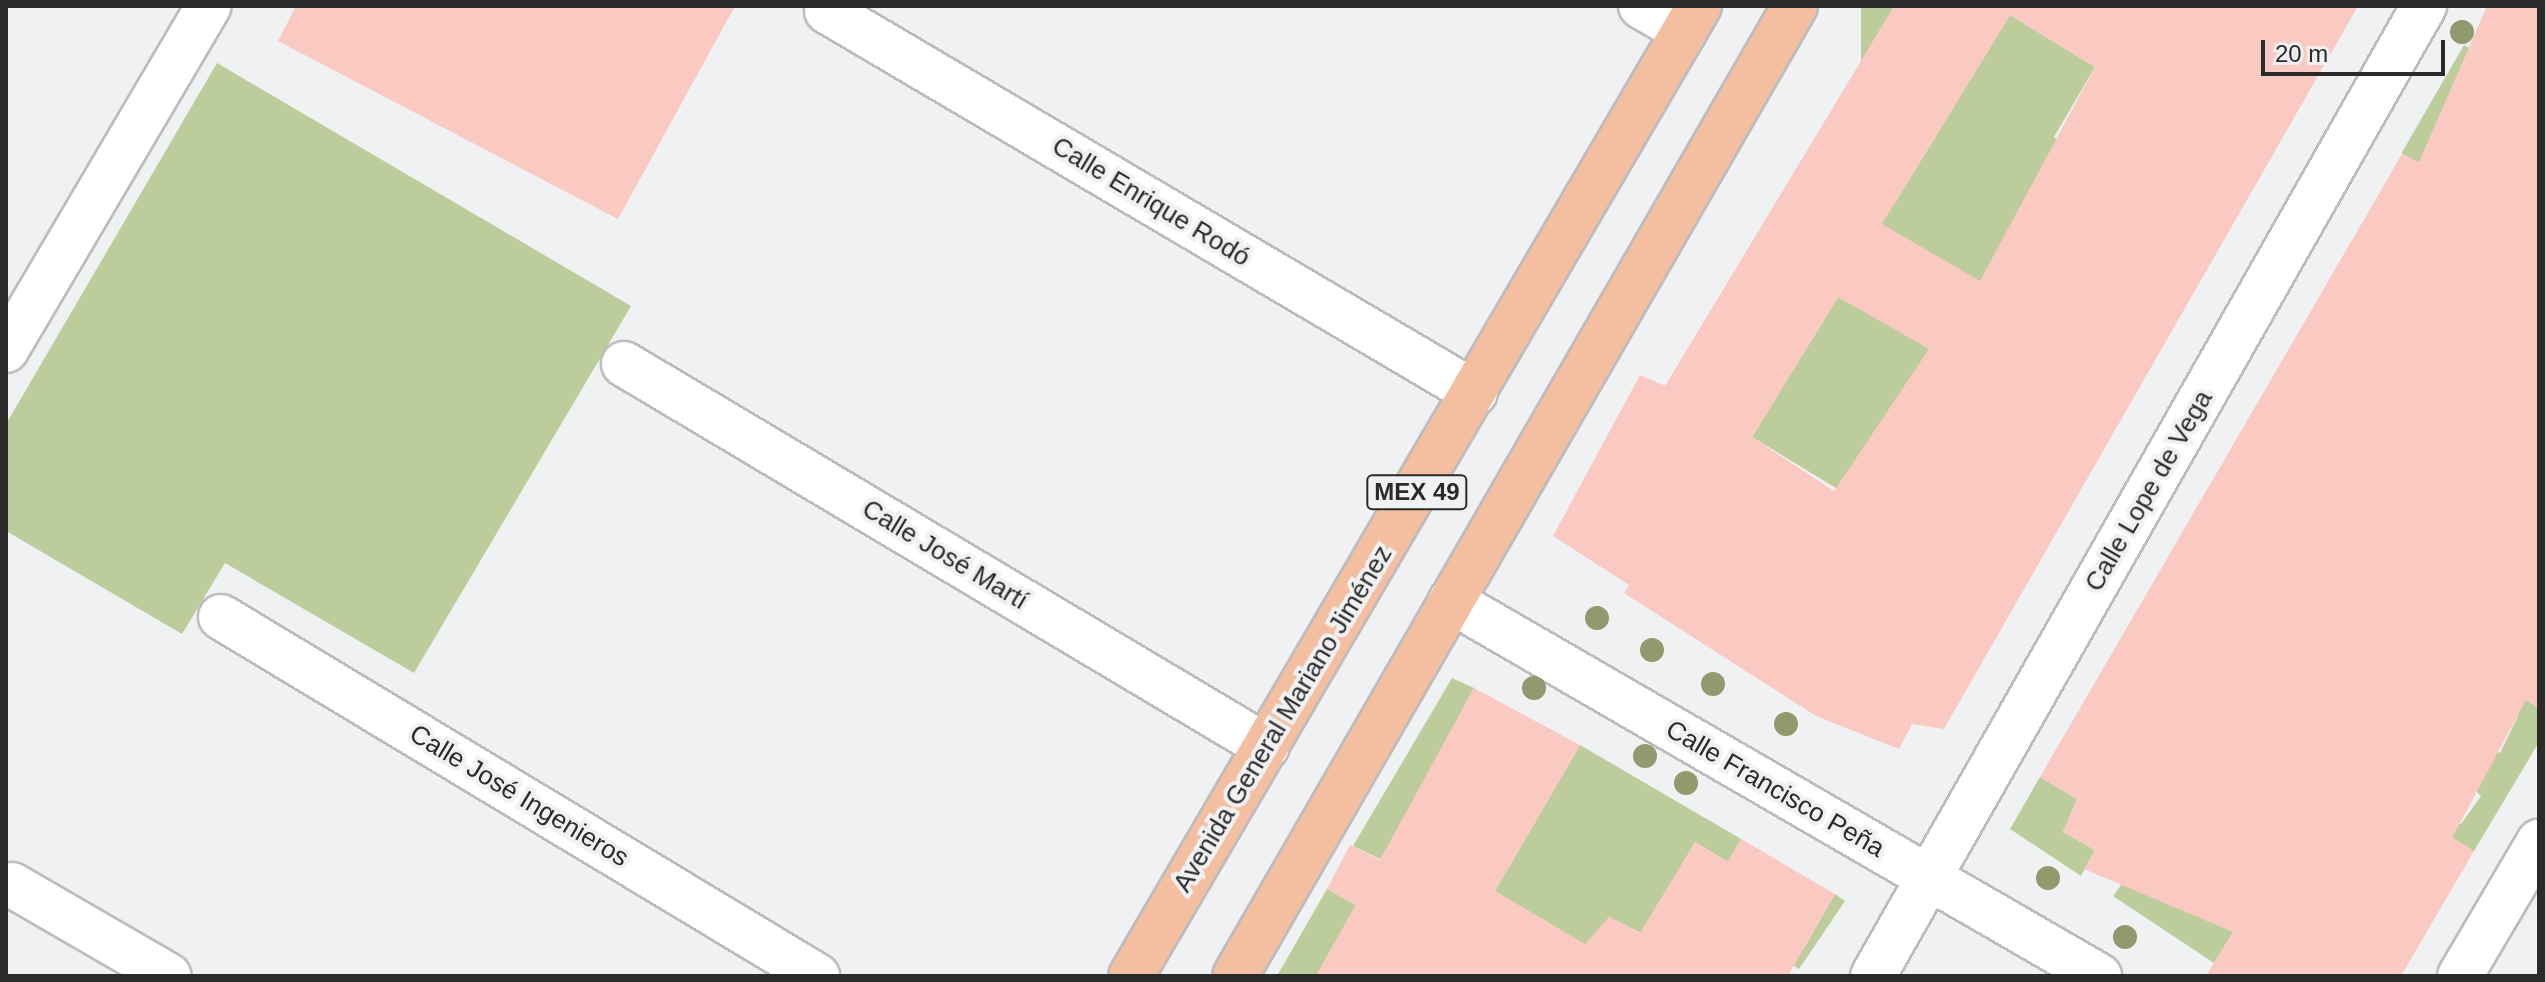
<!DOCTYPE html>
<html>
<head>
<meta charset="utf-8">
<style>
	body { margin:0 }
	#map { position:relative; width:2545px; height:982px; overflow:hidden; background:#f0f1f2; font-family:Arial,sans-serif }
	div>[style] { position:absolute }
	.green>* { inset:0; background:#bccc9b; transform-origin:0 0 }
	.building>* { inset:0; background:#facac2 }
	.roads { filter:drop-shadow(2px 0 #bcbcbd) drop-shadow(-2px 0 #bcbcbd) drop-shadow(0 2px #bcbcbd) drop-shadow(0 -2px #bcbcbd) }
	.minor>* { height:44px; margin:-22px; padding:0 22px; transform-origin:22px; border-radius:22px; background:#fff }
	.primary>* { height:44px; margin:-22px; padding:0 22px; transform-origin:22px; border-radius:22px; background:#f4bfa0 }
	.trees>* { width:24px; height:24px; margin:-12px; border-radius:50%; background:#909a6d }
	span { translate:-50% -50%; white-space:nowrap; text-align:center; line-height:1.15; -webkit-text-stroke:8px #f0f1f2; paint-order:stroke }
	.shield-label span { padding:2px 6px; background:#f0f1f2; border:2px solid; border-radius:6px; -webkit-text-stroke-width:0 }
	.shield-label { font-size:24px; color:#2a2a2a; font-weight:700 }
	.street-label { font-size:26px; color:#2a2a2a }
	.frame { position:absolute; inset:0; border:8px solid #2a2a2a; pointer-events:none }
	.scale { position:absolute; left:2261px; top:40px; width:184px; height:36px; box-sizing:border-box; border:4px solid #2a2a2a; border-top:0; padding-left:10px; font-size:24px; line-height:28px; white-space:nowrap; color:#2a2a2a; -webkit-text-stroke:6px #f0f1f2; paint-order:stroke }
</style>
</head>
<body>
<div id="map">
	<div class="green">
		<div style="left:1861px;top:6px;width:33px;height:430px"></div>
		<div style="clip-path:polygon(2010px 15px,2095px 67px,2054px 137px,2064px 144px,1862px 504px,1752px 437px,1838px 297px,1865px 312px,1882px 224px)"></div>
		<div style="left:2464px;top:45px;width:46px;height:125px;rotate:30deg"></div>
		<div style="clip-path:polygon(217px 63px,631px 306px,414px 673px,225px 563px,182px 634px,6px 531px,6px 424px)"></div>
		<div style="clip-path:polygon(1452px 678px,1474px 688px,1397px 832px,1380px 859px,1353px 846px)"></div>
		<div style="clip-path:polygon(2505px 687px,2539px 708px,2539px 742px,2474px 851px,2427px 823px,2434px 809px,2461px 824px,2481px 796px,2458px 775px,2476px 742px,2500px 753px,2518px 716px,2497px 701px)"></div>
		<div style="clip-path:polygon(1580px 745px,1741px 839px,1728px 862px,1695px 842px,1643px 934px,1609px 917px,1568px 976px,1466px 976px,1511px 901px,1495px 891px)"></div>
		<div style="clip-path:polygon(2040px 777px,2077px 799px,2063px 832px,2095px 850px,2081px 876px,2010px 829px)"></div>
		<div style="clip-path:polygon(2129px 874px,2233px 932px,2214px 963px,2113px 896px)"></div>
		<div style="clip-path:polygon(1327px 889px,1356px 905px,1316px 976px,1277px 976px)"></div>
		<div style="clip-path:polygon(1835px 894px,1845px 901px,1799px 969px,1763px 946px,1803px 950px)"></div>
	</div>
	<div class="building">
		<div style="clip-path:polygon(296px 6px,735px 6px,618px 219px,278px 41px)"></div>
		<div style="clip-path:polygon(evenodd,1894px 6px,2358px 6px,1944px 729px,1912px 724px,1899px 749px,1816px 716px,1624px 593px,1629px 585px,1553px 536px,1640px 375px,1665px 386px,1894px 6px,2010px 15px,2095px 67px,1980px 281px,1882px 224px,2010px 15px,1894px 6px,1838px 297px,1929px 349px,1834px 491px,1752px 437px,1838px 297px)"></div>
		<div style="clip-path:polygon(2487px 6px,2539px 6px,2539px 708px,2526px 700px,2452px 838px,2474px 851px,2401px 976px,2206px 976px,2233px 932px,2084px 869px,2095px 850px,2063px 832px,2077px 799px,2040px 777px,2402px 154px,2419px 162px)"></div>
		<div style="clip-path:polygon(1474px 688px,1580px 745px,1495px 891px,1585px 944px,1609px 917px,1640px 933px,1695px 842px,1728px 862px,1741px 839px,1835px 894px,1788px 976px,1316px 976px,1356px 905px,1327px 889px,1350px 845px,1380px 860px)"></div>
	</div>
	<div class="roads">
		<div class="minor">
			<div style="left:1641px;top:6px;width:50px;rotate:30.2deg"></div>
			<div style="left:827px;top:11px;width:752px;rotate:30.52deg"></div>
			<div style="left:6px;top:350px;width:399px;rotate:-59.5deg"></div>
			<div style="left:624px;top:364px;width:748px;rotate:30.78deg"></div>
			<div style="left:1451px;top:601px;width:749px;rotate:30.06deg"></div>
			<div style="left:221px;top:617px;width:696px;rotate:31.06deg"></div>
			<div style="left:12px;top:885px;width:181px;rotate:30.1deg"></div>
			<div style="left:1873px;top:976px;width:1116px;rotate:-60.4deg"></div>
			<div style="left:2460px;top:976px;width:156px;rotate:-59.5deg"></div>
		</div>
		<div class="primary">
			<div style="left:1131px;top:976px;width:1124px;rotate:-59.65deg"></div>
			<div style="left:1235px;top:976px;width:1120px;rotate:-60deg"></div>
		</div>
	</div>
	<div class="trees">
		<div style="left:2462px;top:32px"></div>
		<div style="left:1597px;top:618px"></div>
		<div style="left:1652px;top:650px"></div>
		<div style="left:1713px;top:684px"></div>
		<div style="left:1534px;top:688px"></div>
		<div style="left:1786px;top:724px"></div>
		<div style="left:1645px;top:756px"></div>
		<div style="left:1686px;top:783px"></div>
		<div style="left:2048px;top:878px"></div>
		<div style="left:2125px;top:937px"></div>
	</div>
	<div class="shield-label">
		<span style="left:1417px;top:492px">MEX 49</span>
	</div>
	<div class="street-label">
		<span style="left:1151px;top:202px;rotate:31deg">Calle Enrique Rodó</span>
		<span style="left:2149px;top:491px;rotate:-60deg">Calle Lope de Vega</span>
		<span style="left:945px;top:555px;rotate:31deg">Calle José Martí</span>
		<span style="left:1283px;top:719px;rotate:-59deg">Avenida General Mariano Jiménez</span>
		<span style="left:1775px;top:789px;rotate:30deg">Calle Francisco Peña</span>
		<span style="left:519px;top:796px;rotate:31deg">Calle José Ingenieros</span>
	</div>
	<div class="frame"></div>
	<div class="scale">20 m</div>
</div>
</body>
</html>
